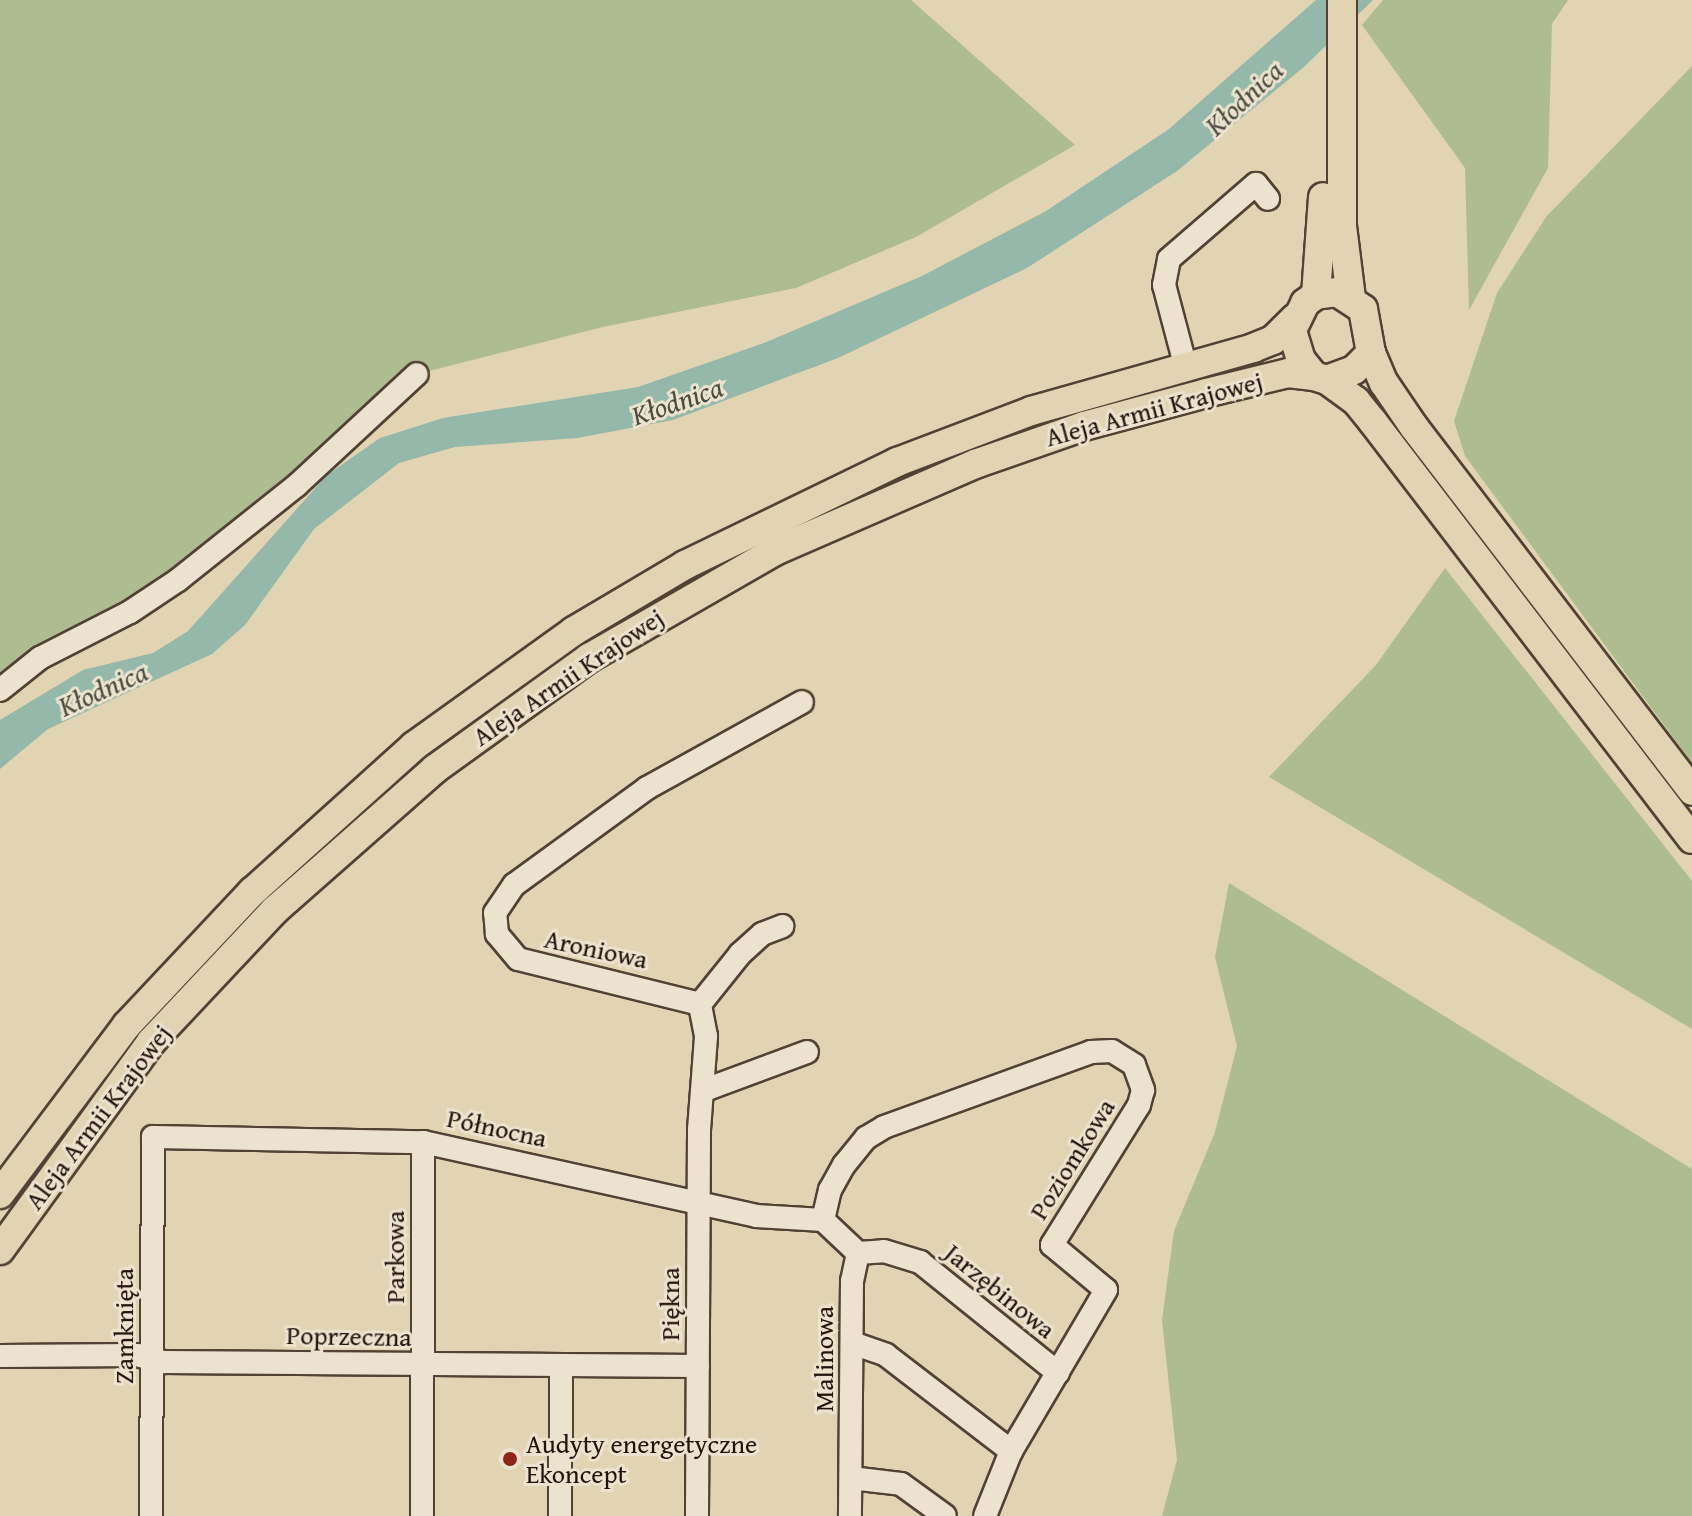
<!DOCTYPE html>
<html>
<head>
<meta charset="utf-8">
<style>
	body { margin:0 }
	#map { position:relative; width:1692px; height:1516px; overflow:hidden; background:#e0d4b2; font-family:"Gentium Book Plus",serif }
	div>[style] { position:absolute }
	.green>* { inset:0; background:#aebd8f }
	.water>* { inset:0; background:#94b8aa }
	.roads { filter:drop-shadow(2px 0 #514234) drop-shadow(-2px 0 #514234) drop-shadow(0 2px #514234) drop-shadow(0 -2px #514234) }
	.minor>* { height:22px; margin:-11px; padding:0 11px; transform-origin:11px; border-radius:11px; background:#ebe3cd }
	.major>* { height:28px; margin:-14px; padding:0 14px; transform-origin:14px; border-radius:14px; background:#e0d4b2 }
	.dots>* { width:22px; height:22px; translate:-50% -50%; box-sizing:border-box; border:4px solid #ebe3cd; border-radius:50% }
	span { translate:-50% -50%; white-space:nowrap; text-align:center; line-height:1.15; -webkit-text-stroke:6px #ebe3cd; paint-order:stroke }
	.street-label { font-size:26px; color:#21120a }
	.poi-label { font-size:26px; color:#21120a }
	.left { translate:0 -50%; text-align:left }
	.water-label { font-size:28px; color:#494c42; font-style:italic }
</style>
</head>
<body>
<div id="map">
	<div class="green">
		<div style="clip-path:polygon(0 0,911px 0,1075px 145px,916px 237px,796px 288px,603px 327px,417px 374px,297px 485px,0 690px)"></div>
		<div style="clip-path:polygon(1383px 0,1568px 0,1552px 24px,1548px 168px,1469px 310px,1465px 168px,1362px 25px)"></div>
		<div style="clip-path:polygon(1692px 66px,1692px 763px,1465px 456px,1454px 421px,1497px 293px,1546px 217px)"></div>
		<div style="clip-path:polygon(1445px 568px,1692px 881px,1692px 1029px,1269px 777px,1376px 665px)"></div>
		<div style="clip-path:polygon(1229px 883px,1692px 1169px,1692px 1516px,1162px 1516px,1177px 1460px,1162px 1320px,1174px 1231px,1215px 1132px,1237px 1046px,1215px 957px)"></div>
	</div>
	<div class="water">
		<div style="clip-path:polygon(1316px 0,1373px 0,1305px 66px,1177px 171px,1027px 268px,838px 358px,673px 420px,577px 438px,455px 447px,399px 463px,314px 529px,245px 625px,212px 654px,48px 729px,0 769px,0 720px,83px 670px,153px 653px,188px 631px,327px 475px,380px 438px,443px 418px,638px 387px,764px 343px,922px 276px,1046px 211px,1169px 129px)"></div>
	</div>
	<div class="roads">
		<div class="minor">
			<div style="left:1186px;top:368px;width:86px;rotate:-104.8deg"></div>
			<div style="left:1164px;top:285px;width:26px;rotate:-79deg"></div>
			<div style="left:1169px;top:259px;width:115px;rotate:-40.8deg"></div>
			<div style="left:1256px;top:184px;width:19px;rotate:51deg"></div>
			<div style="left:0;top:690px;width:51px;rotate:-38.7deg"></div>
			<div style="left:40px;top:658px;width:101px;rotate:-27.1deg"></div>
			<div style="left:130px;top:612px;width:58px;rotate:-33.7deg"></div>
			<div style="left:178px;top:580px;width:152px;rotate:-38.6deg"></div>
			<div style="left:297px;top:485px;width:163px;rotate:-42.8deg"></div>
			<div style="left:700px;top:1004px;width:64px;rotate:-51.3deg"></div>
			<div style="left:740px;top:954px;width:30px;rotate:-42deg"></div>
			<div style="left:762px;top:934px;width:22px;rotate:-21deg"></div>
			<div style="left:702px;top:1091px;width:112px;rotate:-20.4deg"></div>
			<div style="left:823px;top:1220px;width:31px;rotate:-77deg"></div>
			<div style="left:830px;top:1190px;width:29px;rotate:-61deg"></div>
			<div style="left:844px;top:1165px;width:35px;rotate:-51deg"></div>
			<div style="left:866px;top:1138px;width:21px;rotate:-31deg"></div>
			<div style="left:884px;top:1127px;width:220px;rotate:-19.9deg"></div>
			<div style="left:1091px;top:1052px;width:21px;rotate:-3deg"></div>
			<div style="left:1112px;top:1051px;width:26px;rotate:32deg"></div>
			<div style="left:1134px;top:1065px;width:27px;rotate:70deg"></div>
			<div style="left:1143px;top:1090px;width:16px;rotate:105deg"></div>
			<div style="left:1139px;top:1105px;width:165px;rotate:121.9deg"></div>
			<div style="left:1052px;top:1245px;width:70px;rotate:39.8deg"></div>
			<div style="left:1106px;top:1290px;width:187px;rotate:120.5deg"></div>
			<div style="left:1011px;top:1451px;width:70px;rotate:111.8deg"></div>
			<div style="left:823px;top:1220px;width:48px;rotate:43.3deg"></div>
			<div style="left:858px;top:1253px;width:29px;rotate:102deg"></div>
			<div style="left:852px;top:1281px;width:235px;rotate:90.5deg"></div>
			<div style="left:858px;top:1253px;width:26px;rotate:-4deg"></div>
			<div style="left:884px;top:1251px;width:38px;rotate:17deg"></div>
			<div style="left:920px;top:1262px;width:177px;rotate:38.8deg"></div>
			<div style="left:852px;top:1343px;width:36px;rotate:19deg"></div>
			<div style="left:886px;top:1355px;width:158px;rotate:37.5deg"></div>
			<div style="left:0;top:1356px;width:137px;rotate:-0.4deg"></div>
			<div style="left:137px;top:1355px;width:28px;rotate:15deg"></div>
			<div style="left:164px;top:1362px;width:534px;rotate:0.43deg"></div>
			<div style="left:851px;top:1478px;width:50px;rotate:6.8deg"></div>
			<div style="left:901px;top:1484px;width:54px;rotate:36deg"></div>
			<div style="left:151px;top:1516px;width:379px;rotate:-89.7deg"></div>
			<div style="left:153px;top:1137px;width:270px;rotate:1.1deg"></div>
			<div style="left:423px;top:1142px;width:341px;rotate:12.5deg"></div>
			<div style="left:756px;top:1216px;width:67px;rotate:3.4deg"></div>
			<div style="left:422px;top:1516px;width:374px;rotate:-89.8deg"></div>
			<div style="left:560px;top:1516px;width:150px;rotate:-89.6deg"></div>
			<div style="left:697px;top:1516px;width:386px;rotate:-89.7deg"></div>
			<div style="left:699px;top:1130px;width:94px;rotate:-85.7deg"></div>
			<div style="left:706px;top:1036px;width:33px;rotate:-101deg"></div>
			<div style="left:700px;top:1004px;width:187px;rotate:-166.1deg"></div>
			<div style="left:518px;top:959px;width:33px;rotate:-130deg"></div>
			<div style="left:497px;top:934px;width:21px;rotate:-95deg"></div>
			<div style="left:495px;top:913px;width:34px;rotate:-56deg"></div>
			<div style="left:514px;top:885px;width:165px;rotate:-36.1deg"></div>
			<div style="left:647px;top:788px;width:177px;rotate:-29deg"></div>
		</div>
		<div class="major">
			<div style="left:1342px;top:0;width:226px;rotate:90deg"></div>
			<div style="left:1342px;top:226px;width:73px;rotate:82.9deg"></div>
			<div style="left:1337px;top:292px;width:31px;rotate:33deg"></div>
			<div style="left:1363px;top:309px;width:45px;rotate:79.7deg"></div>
			<div style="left:1371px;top:353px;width:24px;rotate:135deg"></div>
			<div style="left:1354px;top:370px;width:29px;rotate:160deg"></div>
			<div style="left:1327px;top:380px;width:14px;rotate:-163deg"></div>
			<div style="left:1314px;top:376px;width:21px;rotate:-129deg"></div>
			<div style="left:1301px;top:360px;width:31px;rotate:-107deg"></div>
			<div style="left:1292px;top:330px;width:30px;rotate:-64deg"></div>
			<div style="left:1305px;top:303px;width:14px;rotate:-36deg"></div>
			<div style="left:1316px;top:295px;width:21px;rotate:-8deg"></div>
			<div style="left:1316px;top:295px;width:98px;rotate:-85.9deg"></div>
			<div style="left:1371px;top:353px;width:33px;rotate:67deg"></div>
			<div style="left:1384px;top:383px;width:53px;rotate:55.7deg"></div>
			<div style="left:1414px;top:427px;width:458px;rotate:52.6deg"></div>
			<div style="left:1327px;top:380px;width:36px;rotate:36deg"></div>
			<div style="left:1356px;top:401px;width:27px;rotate:51deg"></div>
			<div style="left:1373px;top:422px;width:525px;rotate:52.58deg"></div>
			<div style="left:0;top:1194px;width:211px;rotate:-53.1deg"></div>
			<div style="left:127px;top:1025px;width:183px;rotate:-46.8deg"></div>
			<div style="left:252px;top:892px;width:218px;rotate:-42deg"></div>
			<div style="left:414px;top:746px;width:197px;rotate:-35.7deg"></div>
			<div style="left:574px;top:631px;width:129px;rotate:-30.7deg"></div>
			<div style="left:685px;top:565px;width:236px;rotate:-25.9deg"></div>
			<div style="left:897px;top:462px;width:143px;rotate:-20.8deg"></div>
			<div style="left:1031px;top:411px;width:231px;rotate:-15.8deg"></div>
			<div style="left:1253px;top:348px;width:22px;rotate:-22deg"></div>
			<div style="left:1273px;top:340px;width:30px;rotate:-45deg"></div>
			<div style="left:0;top:1250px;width:257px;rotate:-54deg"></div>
			<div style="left:151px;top:1042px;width:181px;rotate:-46.8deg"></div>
			<div style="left:275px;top:910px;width:213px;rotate:-41.4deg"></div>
			<div style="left:435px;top:769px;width:190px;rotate:-35.8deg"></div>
			<div style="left:589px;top:658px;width:217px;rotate:-29.9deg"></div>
			<div style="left:777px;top:550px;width:216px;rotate:-23.5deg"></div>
			<div style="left:975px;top:464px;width:115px;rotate:-19.2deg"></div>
			<div style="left:1084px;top:426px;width:126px;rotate:-15.1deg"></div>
			<div style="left:1206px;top:393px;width:84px;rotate:-13.7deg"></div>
			<div style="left:1288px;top:373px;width:26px;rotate:7deg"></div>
		</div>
	</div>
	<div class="dots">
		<div style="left:510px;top:1459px;background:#8f2418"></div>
	</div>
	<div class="street-label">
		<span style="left:1154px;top:409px;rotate:-15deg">Aleja Armii Krajowej</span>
		<span style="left:568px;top:677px;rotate:-34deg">Aleja Armii Krajowej</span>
		<span style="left:596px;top:949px;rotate:12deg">Aroniowa</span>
		<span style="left:98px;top:1117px;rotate:-53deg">Aleja Armii Krajowej</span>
		<span style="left:497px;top:1128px;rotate:12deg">Północna</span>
		<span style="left:1072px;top:1159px;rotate:-58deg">Poziomkowa</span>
		<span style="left:395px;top:1257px;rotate:-90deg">Parkowa</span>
		<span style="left:1000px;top:1291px;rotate:39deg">Jarzębinowa</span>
		<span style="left:670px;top:1304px;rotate:-90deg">Piękna</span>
		<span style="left:124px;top:1326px;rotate:-90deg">Zamknięta</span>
		<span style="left:349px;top:1336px;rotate:1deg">Poprzeczna</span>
		<span style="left:824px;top:1359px;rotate:-90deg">Malinowa</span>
	</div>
	<div class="poi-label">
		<span class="left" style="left:526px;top:1459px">Audyty energetyczne<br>Ekoncept</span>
	</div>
	<div class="water-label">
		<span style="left:1244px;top:98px;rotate:-43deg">Kłodnica</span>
		<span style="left:677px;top:401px;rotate:-19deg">Kłodnica</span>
		<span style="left:103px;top:689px;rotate:-24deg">Kłodnica</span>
	</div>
</div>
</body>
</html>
